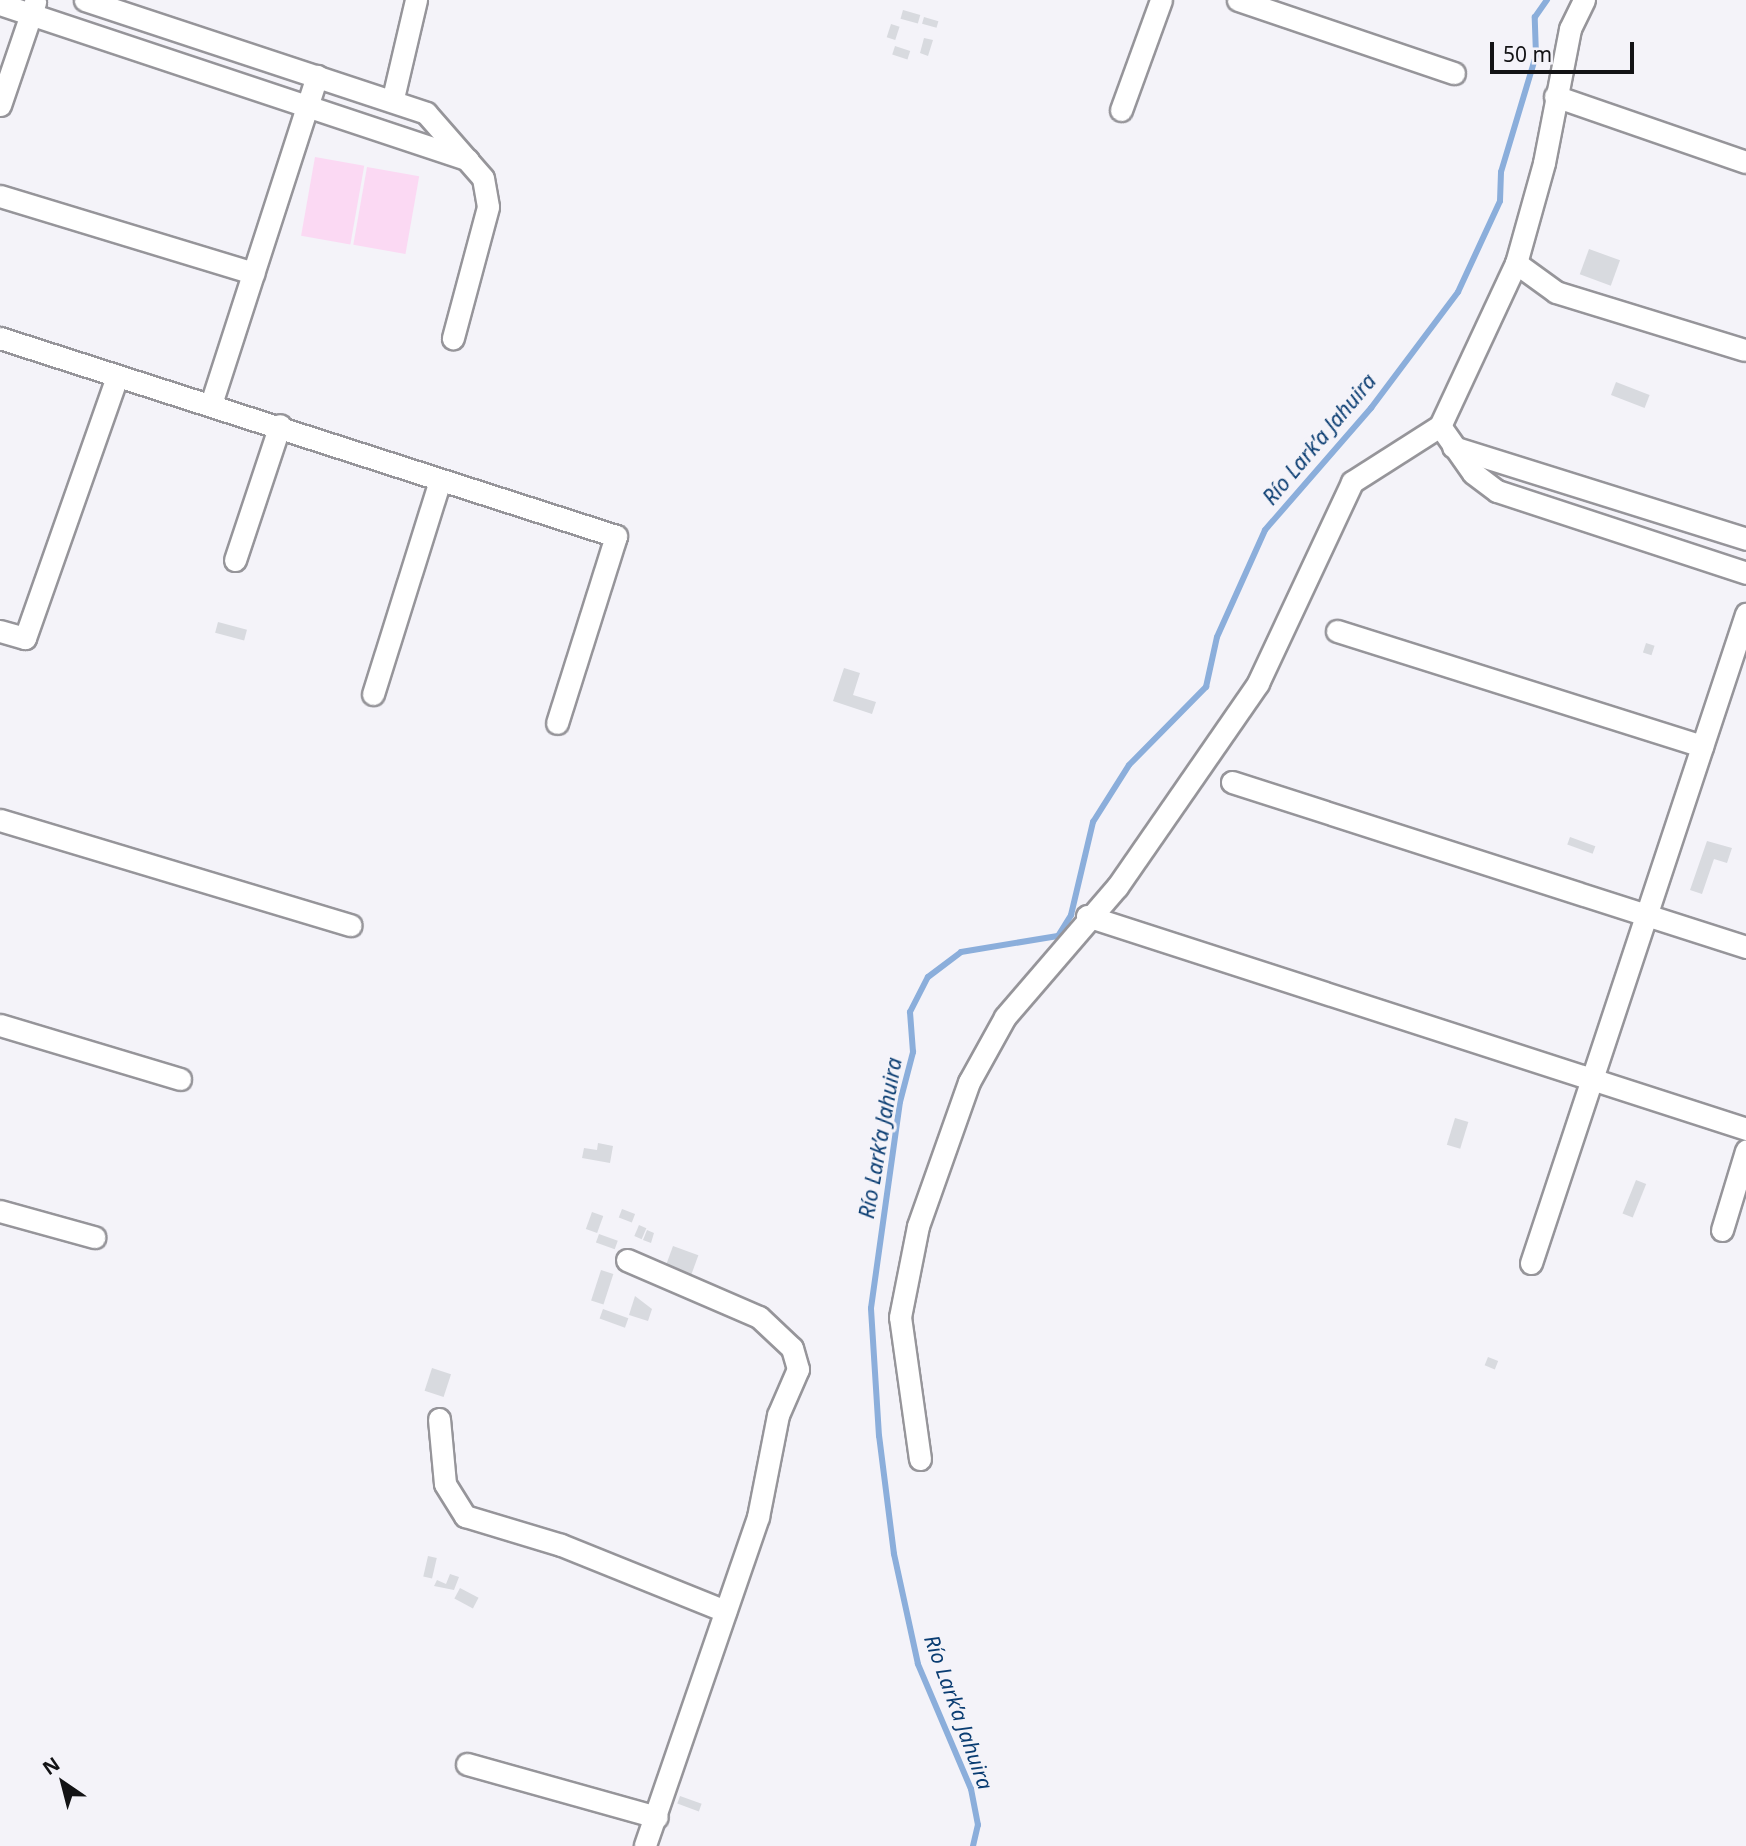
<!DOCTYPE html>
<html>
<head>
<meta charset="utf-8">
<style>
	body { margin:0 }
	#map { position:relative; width:1746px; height:1846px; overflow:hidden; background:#f4f3f9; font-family:"Noto Sans",sans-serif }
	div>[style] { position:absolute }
	.green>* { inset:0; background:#fbd9f3; transform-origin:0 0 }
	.stream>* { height:6px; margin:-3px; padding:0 3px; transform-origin:3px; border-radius:3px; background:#8baedb }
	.building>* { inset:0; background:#d8dadf; transform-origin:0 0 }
	.roads { filter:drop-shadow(2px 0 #96959a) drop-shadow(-2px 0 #96959a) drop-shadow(0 2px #96959a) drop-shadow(0 -2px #96959a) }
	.minor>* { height:21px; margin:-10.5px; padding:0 10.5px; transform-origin:10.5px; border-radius:10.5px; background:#fff }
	span { translate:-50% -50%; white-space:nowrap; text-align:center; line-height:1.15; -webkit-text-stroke:6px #f4f3f9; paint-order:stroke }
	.water-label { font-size:21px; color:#0a3d72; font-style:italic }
	.north { position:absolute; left:28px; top:1748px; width:70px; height:70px; -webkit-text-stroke:5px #f4f3f9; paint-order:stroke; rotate:325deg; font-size:19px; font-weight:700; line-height:28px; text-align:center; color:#131315 }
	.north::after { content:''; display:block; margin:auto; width:24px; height:32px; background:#131315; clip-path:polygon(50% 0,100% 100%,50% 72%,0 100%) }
	.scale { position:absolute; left:1490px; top:42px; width:144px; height:32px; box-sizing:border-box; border:4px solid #131315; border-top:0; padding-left:9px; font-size:21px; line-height:24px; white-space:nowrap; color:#131315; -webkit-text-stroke:5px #f4f3f9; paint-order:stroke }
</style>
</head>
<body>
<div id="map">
	<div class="green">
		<div style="left:315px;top:157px;width:50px;height:80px;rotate:10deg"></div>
		<div style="left:367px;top:167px;width:53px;height:79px;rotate:10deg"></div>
	</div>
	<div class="stream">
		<div style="left:973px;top:1846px;width:22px;rotate:-77deg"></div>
		<div style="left:978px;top:1825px;width:37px;rotate:-101deg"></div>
		<div style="left:971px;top:1789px;width:136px;rotate:-113deg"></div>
		<div style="left:918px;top:1664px;width:113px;rotate:-102.3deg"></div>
		<div style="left:894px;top:1554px;width:119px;rotate:-97.2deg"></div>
		<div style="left:879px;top:1436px;width:128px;rotate:-93.6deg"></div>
		<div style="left:871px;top:1308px;width:208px;rotate:-82deg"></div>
		<div style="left:900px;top:1102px;width:52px;rotate:-75.4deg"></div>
		<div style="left:913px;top:1052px;width:40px;rotate:-94.3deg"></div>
		<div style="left:910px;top:1012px;width:39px;rotate:-63deg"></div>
		<div style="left:928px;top:977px;width:41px;rotate:-37.1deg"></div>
		<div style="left:961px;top:952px;width:98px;rotate:-9.4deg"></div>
		<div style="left:1058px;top:936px;width:25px;rotate:-58deg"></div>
		<div style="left:1071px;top:915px;width:96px;rotate:-76.7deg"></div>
		<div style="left:1093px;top:822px;width:67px;rotate:-57.7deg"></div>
		<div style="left:1129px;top:765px;width:110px;rotate:-45.4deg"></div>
		<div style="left:1206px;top:687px;width:51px;rotate:-77.6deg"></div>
		<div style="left:1217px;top:637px;width:117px;rotate:-65.8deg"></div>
		<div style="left:1265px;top:530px;width:162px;rotate:-49deg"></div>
		<div style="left:1371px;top:408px;width:145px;rotate:-53.1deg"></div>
		<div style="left:1458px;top:292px;width:100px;rotate:-65.2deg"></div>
		<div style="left:1500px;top:201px;width:29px;rotate:-88deg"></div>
		<div style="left:1501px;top:172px;width:122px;rotate:-73.3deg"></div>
		<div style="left:1536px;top:55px;width:38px;rotate:-92deg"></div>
		<div style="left:1535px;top:17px;width:21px;rotate:-55deg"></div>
	</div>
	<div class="building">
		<div style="left:903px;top:10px;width:18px;height:9px;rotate:16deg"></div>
		<div style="left:924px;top:17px;width:15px;height:7px;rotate:16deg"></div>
		<div style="left:891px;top:24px;width:9px;height:14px;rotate:18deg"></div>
		<div style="clip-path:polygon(924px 38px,933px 40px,928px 56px,920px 53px)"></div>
		<div style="left:895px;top:46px;width:16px;height:9px;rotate:18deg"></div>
		<div style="left:1589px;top:249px;width:33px;height:27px;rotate:20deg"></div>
		<div style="left:1616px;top:382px;width:36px;height:14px;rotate:21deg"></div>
		<div style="left:218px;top:622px;width:30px;height:11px;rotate:15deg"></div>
		<div style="left:1646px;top:643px;width:9px;height:10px;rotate:18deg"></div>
		<div style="clip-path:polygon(844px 668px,860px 673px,853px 695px,876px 702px,872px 714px,833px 701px)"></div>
		<div style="left:1570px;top:837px;width:27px;height:8px;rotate:20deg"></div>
		<div style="clip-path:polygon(1707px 841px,1732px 848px,1727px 863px,1714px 859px,1702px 894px,1690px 890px)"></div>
		<div style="left:1455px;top:1118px;width:14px;height:28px;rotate:17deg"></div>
		<div style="clip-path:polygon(598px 1143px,613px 1146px,610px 1163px,582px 1158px,584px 1148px,597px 1150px)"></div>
		<div style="left:1636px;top:1180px;width:11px;height:36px;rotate:22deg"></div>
		<div style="left:622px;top:1209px;width:14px;height:9px;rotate:21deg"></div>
		<div style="left:592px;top:1212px;width:12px;height:18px;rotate:20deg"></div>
		<div style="left:639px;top:1225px;width:8px;height:12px;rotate:23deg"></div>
		<div style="clip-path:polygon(647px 1230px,654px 1233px,651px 1243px,643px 1240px)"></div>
		<div style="left:599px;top:1234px;width:20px;height:9px;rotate:20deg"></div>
		<div style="left:673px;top:1246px;width:27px;height:21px;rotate:20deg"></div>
		<div style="left:601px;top:1270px;width:13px;height:32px;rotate:18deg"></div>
		<div style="clip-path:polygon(635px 1296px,652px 1309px,648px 1321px,629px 1315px)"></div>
		<div style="left:603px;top:1309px;width:27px;height:10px;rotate:20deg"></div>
		<div style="left:1488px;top:1357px;width:11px;height:9px;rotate:22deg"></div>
		<div style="left:432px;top:1368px;width:20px;height:24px;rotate:18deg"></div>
		<div style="left:428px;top:1556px;width:9px;height:21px;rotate:13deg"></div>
		<div style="clip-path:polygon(450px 1574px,459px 1577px,454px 1590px,434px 1586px,437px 1580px,446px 1584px)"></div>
		<div style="left:460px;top:1588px;width:21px;height:12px;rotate:28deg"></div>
		<div style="left:680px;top:1796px;width:23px;height:8px;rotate:20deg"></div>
	</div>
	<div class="roads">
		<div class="minor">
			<div style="left:85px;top:0;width:359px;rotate:18.3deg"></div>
			<div style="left:426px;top:113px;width:86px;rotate:48.8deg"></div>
			<div style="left:483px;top:178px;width:29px;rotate:80deg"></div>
			<div style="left:488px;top:207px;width:136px;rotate:105deg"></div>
			<div style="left:1238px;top:0;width:228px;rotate:18.7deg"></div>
			<div style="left:1584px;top:0;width:32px;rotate:116deg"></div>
			<div style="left:1570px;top:29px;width:136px;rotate:101deg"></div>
			<div style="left:1544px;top:163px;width:104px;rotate:105.6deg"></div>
			<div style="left:1516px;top:263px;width:49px;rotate:35.9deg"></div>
			<div style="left:1556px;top:292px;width:197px;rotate:17.1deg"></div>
			<div style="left:0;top:4px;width:493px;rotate:18.4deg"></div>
			<div style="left:1555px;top:96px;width:202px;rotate:19.1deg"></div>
			<div style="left:393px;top:98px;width:101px;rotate:-76.8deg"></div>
			<div style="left:0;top:105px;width:109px;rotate:-71.2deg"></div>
			<div style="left:1121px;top:110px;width:117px;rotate:-70deg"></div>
			<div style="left:0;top:196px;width:265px;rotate:16.9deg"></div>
			<div style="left:0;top:338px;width:647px;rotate:17.82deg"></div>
			<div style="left:616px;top:536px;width:196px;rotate:107.5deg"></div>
			<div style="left:211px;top:404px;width:345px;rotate:-72.1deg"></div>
			<div style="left:1440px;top:426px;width:57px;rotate:54.9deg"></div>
			<div style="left:1473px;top:473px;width:30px;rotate:37deg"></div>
			<div style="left:1497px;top:491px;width:262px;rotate:18.2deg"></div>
			<div style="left:1453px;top:447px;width:307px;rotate:17.4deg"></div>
			<div style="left:235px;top:560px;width:142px;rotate:-71.6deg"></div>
			<div style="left:0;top:631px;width:26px;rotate:16deg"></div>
			<div style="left:25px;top:638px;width:277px;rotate:-70.6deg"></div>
			<div style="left:1337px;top:631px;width:383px;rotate:17.5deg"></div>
			<div style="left:373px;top:694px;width:220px;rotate:-72.6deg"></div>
			<div style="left:1232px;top:782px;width:540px;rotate:17.8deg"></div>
			<div style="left:0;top:820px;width:366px;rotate:16.7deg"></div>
			<div style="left:1087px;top:916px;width:693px;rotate:17.91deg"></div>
			<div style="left:0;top:1025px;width:188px;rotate:16.7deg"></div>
			<div style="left:0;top:1211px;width:98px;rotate:15.5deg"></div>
			<div style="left:1722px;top:1230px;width:83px;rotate:-73.1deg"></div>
			<div style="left:627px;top:1260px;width:144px;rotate:23.4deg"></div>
			<div style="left:759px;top:1317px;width:45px;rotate:43.2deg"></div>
			<div style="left:792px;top:1348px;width:22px;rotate:74deg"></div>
			<div style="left:798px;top:1369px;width:50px;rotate:113.5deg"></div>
			<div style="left:778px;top:1415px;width:104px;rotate:101.1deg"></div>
			<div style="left:758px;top:1517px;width:348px;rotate:109deg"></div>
			<div style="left:1531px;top:1263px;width:684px;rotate:-71.67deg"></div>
			<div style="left:439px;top:1419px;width:65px;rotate:84.7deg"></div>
			<div style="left:445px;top:1484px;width:38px;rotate:58deg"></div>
			<div style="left:465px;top:1516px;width:100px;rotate:16.8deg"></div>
			<div style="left:561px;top:1545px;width:177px;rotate:21.9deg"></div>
			<div style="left:920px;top:1459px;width:143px;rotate:-98deg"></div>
			<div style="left:900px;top:1317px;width:93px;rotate:-78.8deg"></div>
			<div style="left:918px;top:1226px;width:153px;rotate:-70.5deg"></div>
			<div style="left:969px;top:1082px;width:74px;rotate:-61deg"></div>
			<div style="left:1005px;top:1017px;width:172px;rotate:-49.3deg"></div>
			<div style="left:1117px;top:887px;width:248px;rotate:-55.3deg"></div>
			<div style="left:1258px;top:683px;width:222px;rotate:-64.9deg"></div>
			<div style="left:1352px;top:482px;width:104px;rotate:-32.5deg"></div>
			<div style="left:1440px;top:426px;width:180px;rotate:-65deg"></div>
			<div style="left:467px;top:1764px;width:197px;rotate:15.6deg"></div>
		</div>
	</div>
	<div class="water-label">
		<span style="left:1319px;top:439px;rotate:-50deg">Río Lark’a Jahuira</span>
		<span style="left:880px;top:1138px;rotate:-80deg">Río Lark’a Jahuira</span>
		<span style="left:959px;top:1712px;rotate:70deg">Río Lark’a Jahuira</span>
	</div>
	<div class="north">N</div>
	<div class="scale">50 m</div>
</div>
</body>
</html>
